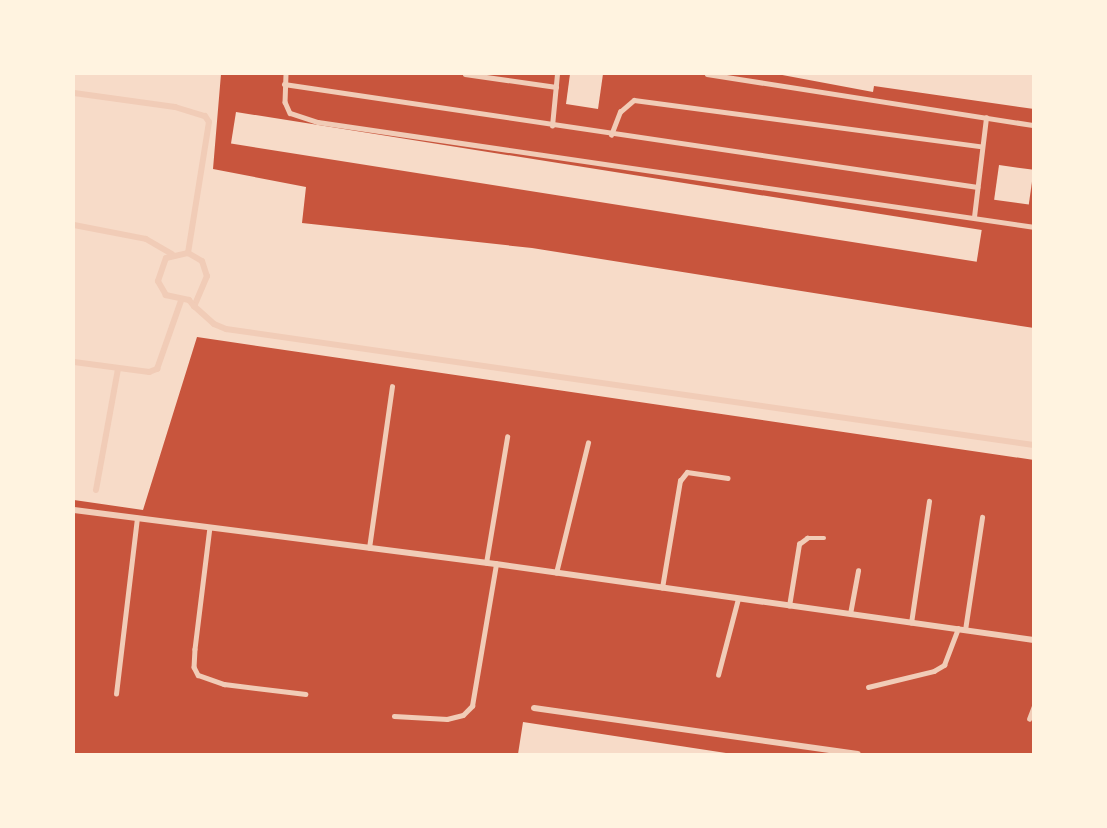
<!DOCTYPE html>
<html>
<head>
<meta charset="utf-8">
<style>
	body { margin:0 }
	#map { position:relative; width:1107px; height:828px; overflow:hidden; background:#c8553d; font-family:Figtree,sans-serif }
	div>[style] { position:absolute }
	.building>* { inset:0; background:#f7dbc8; transform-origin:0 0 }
	.service>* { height:4.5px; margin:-2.25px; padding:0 2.25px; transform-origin:2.25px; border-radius:2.25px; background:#f1ccb7 }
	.minor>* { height:6px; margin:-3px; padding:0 3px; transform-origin:3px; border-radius:3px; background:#f1ccb7 }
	span { translate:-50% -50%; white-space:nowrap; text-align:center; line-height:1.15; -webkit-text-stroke:4.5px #fff3e0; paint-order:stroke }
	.frame { position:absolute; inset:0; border:75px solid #fff3e0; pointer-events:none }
</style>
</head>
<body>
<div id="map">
	<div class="building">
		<div style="clip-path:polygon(74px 74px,221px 74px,213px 169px,306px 187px,302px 223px,532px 248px,1034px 328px,1034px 460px,197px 337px,143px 510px,74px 500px)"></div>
		<div style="clip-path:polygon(570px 74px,603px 74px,598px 109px,566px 104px)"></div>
		<div style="clip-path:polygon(777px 74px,1034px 74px,1034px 109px,874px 86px,873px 92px)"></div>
		<div style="left:236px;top:112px;width:755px;height:32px;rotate:9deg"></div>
		<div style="left:999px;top:165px;width:35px;height:35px;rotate:8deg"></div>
		<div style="clip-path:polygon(523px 722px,726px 753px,725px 754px,518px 754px)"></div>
	</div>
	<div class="service">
		<div style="left:286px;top:74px;width:28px;rotate:92deg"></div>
		<div style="left:285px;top:102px;width:12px;rotate:66deg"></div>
		<div style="left:290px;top:113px;width:29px;rotate:18deg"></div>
		<div style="left:318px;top:122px;width:724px;rotate:8.34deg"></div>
		<div style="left:465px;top:74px;width:92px;rotate:8.1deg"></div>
		<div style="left:707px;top:74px;width:331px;rotate:8.9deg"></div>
		<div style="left:284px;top:84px;width:701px;rotate:8.45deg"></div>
		<div style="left:552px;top:126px;width:52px;rotate:-84.5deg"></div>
		<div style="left:611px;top:135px;width:25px;rotate:-69deg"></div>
		<div style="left:620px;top:112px;width:18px;rotate:-41deg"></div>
		<div style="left:634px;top:100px;width:350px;rotate:7.6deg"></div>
		<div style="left:974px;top:217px;width:100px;rotate:-83.1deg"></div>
		<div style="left:210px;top:527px;width:123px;rotate:97deg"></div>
		<div style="left:195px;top:649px;width:18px;rotate:93deg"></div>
		<div style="left:194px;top:667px;width:9px;rotate:63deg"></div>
		<div style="left:198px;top:675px;width:28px;rotate:19deg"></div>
		<div style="left:224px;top:684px;width:82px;rotate:7deg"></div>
		<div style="left:369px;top:548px;width:163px;rotate:-81.9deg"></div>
		<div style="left:486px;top:563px;width:128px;rotate:-80.5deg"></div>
		<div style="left:556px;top:573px;width:134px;rotate:-76.2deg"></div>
		<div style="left:662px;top:588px;width:109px;rotate:-80.5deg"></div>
		<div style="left:680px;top:481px;width:11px;rotate:-52deg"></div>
		<div style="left:687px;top:472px;width:41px;rotate:8.3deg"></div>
		<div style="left:789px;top:606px;width:63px;rotate:-80.8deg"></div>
		<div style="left:799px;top:544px;width:10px;rotate:-37deg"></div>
		<div style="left:807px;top:538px;width:17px"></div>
		<div style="left:850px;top:614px;width:44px;rotate:-79.5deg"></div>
		<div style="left:911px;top:623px;width:123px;rotate:-81.6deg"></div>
		<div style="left:965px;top:630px;width:114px;rotate:-81.4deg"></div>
		<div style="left:718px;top:675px;width:79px;rotate:-75.3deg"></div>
		<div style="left:868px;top:687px;width:68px;rotate:-13.6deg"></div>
		<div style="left:934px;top:671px;width:12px;rotate:-31deg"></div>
		<div style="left:944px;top:665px;width:39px;rotate:-69deg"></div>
		<div style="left:116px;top:694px;width:177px;rotate:-83.2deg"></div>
		<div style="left:394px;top:716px;width:53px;rotate:3.2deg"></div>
		<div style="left:447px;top:719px;width:16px;rotate:-14deg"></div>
		<div style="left:463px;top:715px;width:13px;rotate:-45deg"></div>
		<div style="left:472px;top:706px;width:144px;rotate:-80.4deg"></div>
		<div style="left:1029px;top:719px;width:14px;rotate:-69deg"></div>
	</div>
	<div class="minor">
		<div style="left:74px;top:93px;width:102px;rotate:7.9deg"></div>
		<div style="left:175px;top:107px;width:31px;rotate:17deg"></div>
		<div style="left:205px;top:116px;width:7px;rotate:56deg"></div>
		<div style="left:209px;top:122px;width:133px;rotate:99.1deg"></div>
		<div style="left:74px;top:225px;width:73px;rotate:11deg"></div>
		<div style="left:146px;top:239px;width:30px;rotate:30deg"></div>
		<div style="left:188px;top:253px;width:16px;rotate:30deg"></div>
		<div style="left:202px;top:261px;width:16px;rotate:72deg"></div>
		<div style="left:207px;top:276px;width:33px;rotate:113deg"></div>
		<div style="left:194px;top:306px;width:8px;rotate:-130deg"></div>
		<div style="left:189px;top:300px;width:24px;rotate:-168deg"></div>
		<div style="left:166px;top:295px;width:16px;rotate:-120deg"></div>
		<div style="left:158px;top:281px;width:24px;rotate:-71deg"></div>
		<div style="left:166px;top:258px;width:23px;rotate:-13deg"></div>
		<div style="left:194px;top:306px;width:27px;rotate:42deg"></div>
		<div style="left:214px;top:324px;width:13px;rotate:23deg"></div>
		<div style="left:226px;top:329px;width:816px;rotate:8.17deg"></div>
		<div style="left:74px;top:362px;width:76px;rotate:7.6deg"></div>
		<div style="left:149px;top:372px;width:9px;rotate:-21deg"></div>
		<div style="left:157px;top:369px;width:72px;rotate:-70.6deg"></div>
		<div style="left:96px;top:490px;width:123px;rotate:-79.7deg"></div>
		<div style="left:74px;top:510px;width:425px;rotate:7.3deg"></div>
		<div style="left:496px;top:564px;width:543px;rotate:8.04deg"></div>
		<div style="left:534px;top:708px;width:327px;rotate:8.1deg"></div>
	</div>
	<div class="frame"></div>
</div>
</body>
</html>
